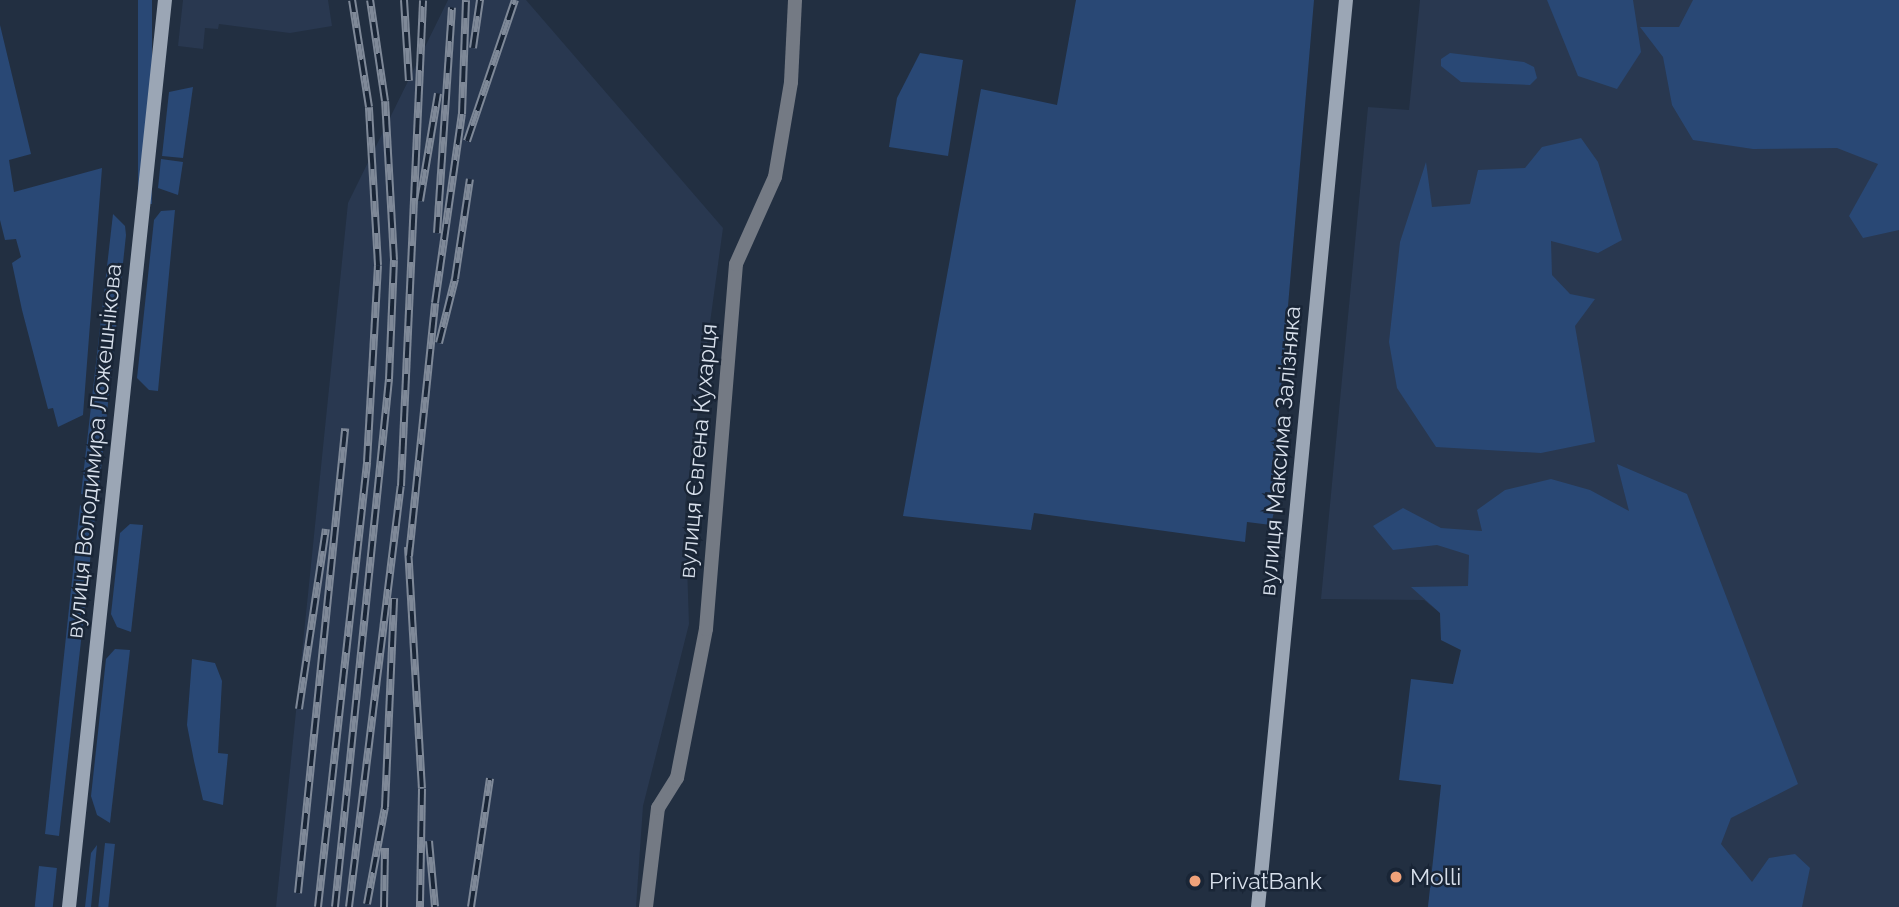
<!DOCTYPE html>
<html>
<head>
<meta charset="utf-8">
<style>
	body { margin:0 }
	#map { position:relative; width:1899px; height:907px; overflow:hidden; background:#222f41; font-family:Raleway,sans-serif }
	div>[style] { position:absolute }
	.built>* { inset:0; background:#293850 }
	.green>* { inset:0; background:#294875; transform-origin:0 0 }
	.street>* { height:14px; margin:-7px; padding:0 7px; transform-origin:7px; border-radius:7px; background:#747a84 }
	.secondary>* { height:14px; margin:-7px; padding:0 7px; transform-origin:7px; border-radius:7px; background:#9ba6b5 }
	.rail>* { height:8px; margin-top:-4px; transform-origin:0; background:repeating-linear-gradient(90deg,#192536 0 16px,#7f8998 0 32px); box-sizing:border-box; border-block:2px solid #7f8998 }
	.dots>* { width:19px; height:19px; translate:-50% -50%; box-sizing:border-box; border:4px solid #192536; border-radius:50% }
	span { translate:-50% -50%; white-space:nowrap; text-align:center; line-height:1.15; -webkit-text-stroke:5px #192536; paint-order:stroke }
	.street-label { font-size:23px; color:#d7dfeb }
	.poi-label { font-size:23px; color:#d7dfeb }
	.left { translate:0 -50%; text-align:left }
</style>
</head>
<body>
<div id="map">
	<div class="built">
		<div style="clip-path:polygon(183px 0,328px 0,332px 26px,290px 33px,219px 24px,218px 29px,205px 28px,203px 49px,178px 46px)"></div>
		<div style="clip-path:polygon(448px 0,526px 0,723px 228px,685px 505px,689px 624px,643px 806px,636px 907px,276px 907px,348px 203px)"></div>
		<div style="clip-path:polygon(1420px 0,1899px 0,1899px 907px,1428px 907px,1461px 650px,1441px 640px,1440px 613px,1424px 600px,1321px 599px,1368px 107px,1409px 110px)"></div>
	</div>
	<div class="green">
		<div style="left:138px;top:0;width:14px;height:204px"></div>
		<div style="clip-path:polygon(1076px 0,1314px 0,1271px 506px,1275px 507px,1271px 525px,1247px 522px,1245px 542px,1034px 513px,1031px 530px,903px 516px,981px 89px,1057px 105px)"></div>
		<div style="clip-path:polygon(1547px 0,1633px 0,1641px 52px,1617px 89px,1578px 76px)"></div>
		<div style="clip-path:polygon(1693px 0,1899px 0,1899px 230px,1863px 238px,1849px 216px,1878px 164px,1837px 148px,1753px 149px,1693px 140px,1672px 105px,1663px 57px,1640px 27px,1679px 27px)"></div>
		<div style="clip-path:polygon(0 25px,31px 154px,9px 160px,14px 192px,102px 168px,83px 415px,58px 427px,53px 408px,48px 409px,22px 310px,12px 263px,21px 257px,16px 239px,5px 240px,0 220px)"></div>
		<div style="clip-path:polygon(920px 53px,963px 60px,948px 156px,889px 147px,897px 98px)"></div>
		<div style="clip-path:polygon(1450px 53px,1524px 62px,1534px 67px,1537px 78px,1530px 85px,1461px 82px,1441px 66px,1441px 59px)"></div>
		<div style="clip-path:polygon(193px 87px,183px 158px,162px 156px,169px 92px)"></div>
		<div style="clip-path:polygon(1581px 138px,1598px 162px,1622px 240px,1598px 253px,1551px 241px,1552px 275px,1570px 294px,1595px 299px,1575px 326px,1595px 442px,1541px 453px,1436px 447px,1397px 388px,1389px 342px,1400px 242px,1426px 162px,1432px 207px,1470px 204px,1478px 170px,1525px 168px,1542px 147px)"></div>
		<div style="clip-path:polygon(161px 159px,183px 162px,178px 195px,158px 188px)"></div>
		<div style="clip-path:polygon(175px 210px,158px 391px,149px 390px,137px 378px,154px 220px,161px 211px)"></div>
		<div style="clip-path:polygon(113px 214px,125px 226px,126px 235px,98px 497px,81px 494px)"></div>
		<div style="clip-path:polygon(1617px 464px,1687px 494px,1798px 784px,1731px 818px,1721px 844px,1752px 882px,1769px 858px,1795px 854px,1810px 868px,1802px 907px,1428px 907px,1441px 785px,1399px 780px,1411px 679px,1453px 684px,1461px 650px,1441px 640px,1440px 613px,1411px 587px,1468px 586px,1469px 555px,1437px 545px,1393px 550px,1373px 526px,1403px 508px,1441px 528px,1482px 531px,1477px 510px,1505px 490px,1551px 479px,1590px 490px,1629px 511px)"></div>
		<div style="clip-path:polygon(80px 505px,95px 517px,59px 836px,45px 834px)"></div>
		<div style="clip-path:polygon(130px 524px,143px 525px,131px 632px,117px 627px,111px 614px,120px 533px)"></div>
		<div style="clip-path:polygon(115px 649px,130px 650px,110px 823px,97px 815px,91px 796px,106px 659px)"></div>
		<div style="clip-path:polygon(192px 659px,215px 663px,222px 681px,218px 753px,228px 754px,223px 805px,203px 800px,194px 761px,187px 725px)"></div>
		<div style="left:105px;top:843px;width:10px;height:64px;rotate:6deg"></div>
		<div style="clip-path:polygon(97px 845px,91px 907px,85px 907px,91px 853px)"></div>
		<div style="left:39px;top:866px;width:18px;height:41px;rotate:6deg"></div>
	</div>
	<div class="street">
		<div style="left:646px;top:907px;width:100px;rotate:-83.1deg"></div>
		<div style="left:658px;top:808px;width:36px;rotate:-58deg"></div>
		<div style="left:677px;top:778px;width:152px;rotate:-79deg"></div>
		<div style="left:706px;top:629px;width:366px;rotate:-85.3deg"></div>
		<div style="left:736px;top:264px;width:95px;rotate:-65.9deg"></div>
		<div style="left:775px;top:177px;width:96px;rotate:-80.4deg"></div>
		<div style="left:791px;top:82px;width:82px;rotate:-87.2deg"></div>
	</div>
	<div class="secondary">
		<div style="left:69px;top:907px;width:912px;rotate:-83.96deg"></div>
		<div style="left:1258px;top:907px;width:911px;rotate:-84.46deg"></div>
	</div>
	<div class="rail">
		<div style="left:404px;top:0;width:81px;rotate:86.5deg"></div>
		<div style="left:473px;top:48px;width:49px;rotate:-81.7deg"></div>
		<div style="left:467px;top:141px;width:149px;rotate:-71.2deg"></div>
		<div style="left:420px;top:201px;width:109px;rotate:-80.5deg"></div>
		<div style="left:437px;top:233px;width:226px;rotate:-86.2deg"></div>
		<div style="left:439px;top:343px;width:66px;rotate:-76deg"></div>
		<div style="left:455px;top:279px;width:101px;rotate:-81.5deg"></div>
		<div style="left:408px;top:547px;width:242px;rotate:86.7deg"></div>
		<div style="left:422px;top:789px;width:118px;rotate:91deg"></div>
		<div style="left:409px;top:556px;width:254px;rotate:-84.1deg"></div>
		<div style="left:435px;top:303px;width:191px;rotate:-81.9deg"></div>
		<div style="left:462px;top:114px;width:114px;rotate:-88deg"></div>
		<div style="left:299px;top:709px;width:182px;rotate:-81.5deg"></div>
		<div style="left:429px;top:841px;width:66px;rotate:84.8deg"></div>
		<div style="left:298px;top:893px;width:467px;rotate:-84.2deg"></div>
		<div style="left:367px;top:904px;width:99px;rotate:-79.5deg"></div>
		<div style="left:385px;top:807px;width:209px;rotate:-87.5deg"></div>
		<div style="left:318px;top:907px;width:448px;rotate:-83.7deg"></div>
		<div style="left:367px;top:462px;width:197px;rotate:-86.8deg"></div>
		<div style="left:378px;top:265px;width:158px;rotate:-93.3deg"></div>
		<div style="left:369px;top:107px;width:108px;rotate:-99deg"></div>
		<div style="left:335px;top:907px;width:531px;rotate:-84.16deg"></div>
		<div style="left:389px;top:379px;width:119px;rotate:-87.6deg"></div>
		<div style="left:394px;top:260px;width:159px;rotate:-93.2deg"></div>
		<div style="left:385px;top:101px;width:102px;rotate:-98.4deg"></div>
		<div style="left:349px;top:907px;width:424px;rotate:-83deg"></div>
		<div style="left:401px;top:486px;width:486px;rotate:-87.4deg"></div>
		<div style="left:384px;top:907px;width:59px;rotate:-89deg"></div>
		<div style="left:471px;top:907px;width:130px;rotate:-81.6deg"></div>
	</div>
	<div class="dots">
		<div style="left:1396px;top:877px;background:#f0a27a"></div>
		<div style="left:1195px;top:881px;background:#f0a27a"></div>
	</div>
	<div class="street-label">
		<span style="left:94px;top:451px;rotate:-84deg">вулиця Володимира Ложешнікова</span>
		<span style="left:698px;top:451px;rotate:-85deg">вулиця Євгена Кухарця</span>
		<span style="left:1280px;top:451px;rotate:-85deg">вулиця Максима Залізняка</span>
	</div>
	<div class="poi-label">
		<span class="left" style="left:1410px;top:877px">Molli</span>
		<span class="left" style="left:1209px;top:881px">PrivatBank</span>
	</div>
</div>
</body>
</html>
